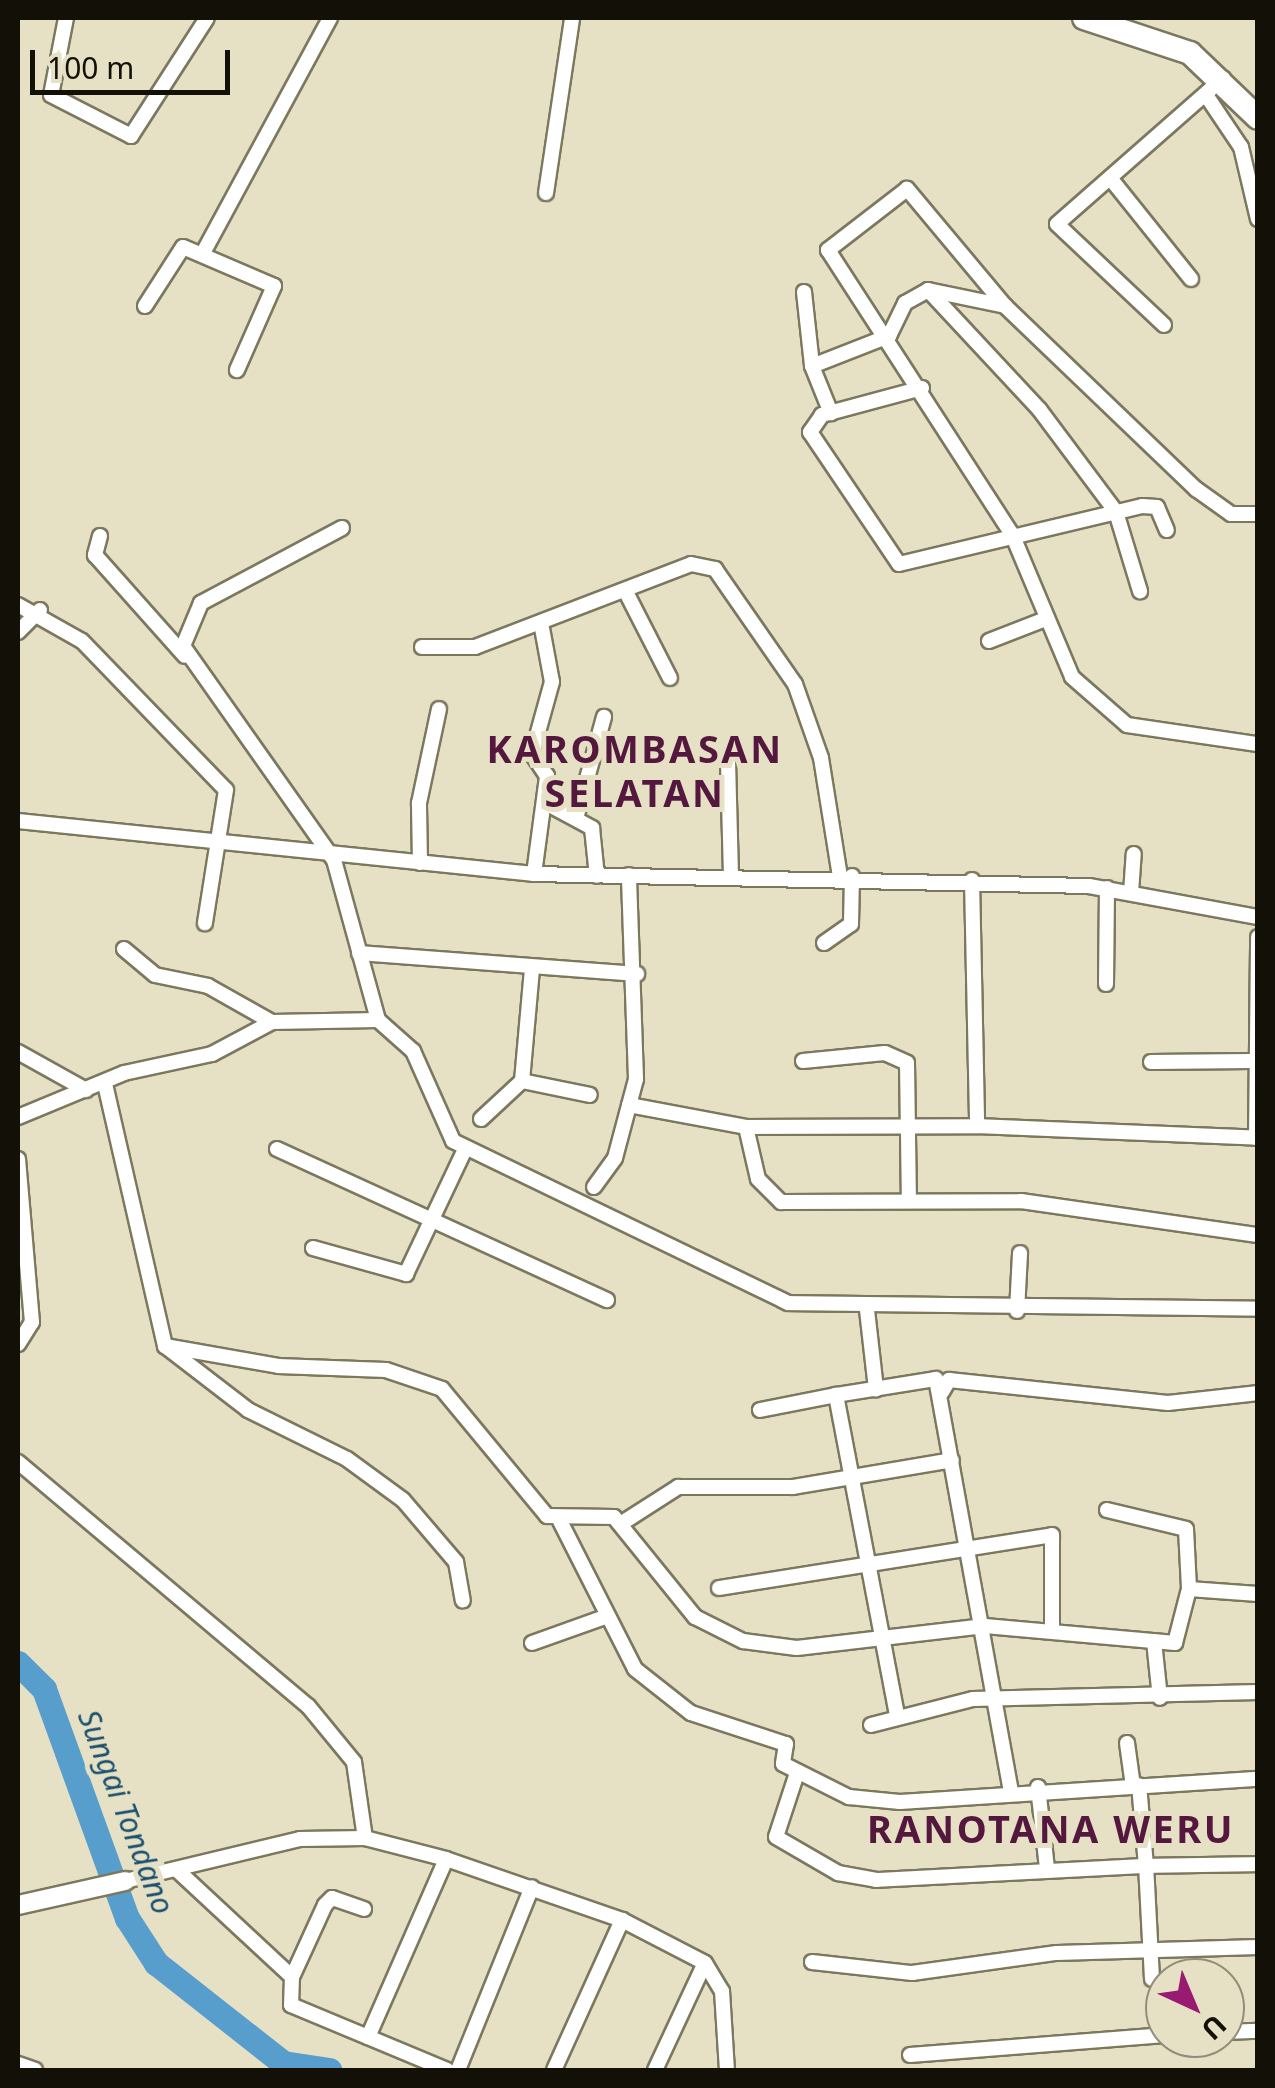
<!DOCTYPE html>
<html>
<head>
<meta charset="utf-8">
<style>
	body { margin:0 }
	#map { position:relative; width:1275px; height:2088px; overflow:hidden; background:#e6e1c5; font-family:"Noto Sans",sans-serif }
	div>[style] { position:absolute }
	.river>* { height:25px; margin:-12.5px; padding:0 12.5px; transform-origin:12.5px; border-radius:12.5px; background:#589ecc }
	.roads { filter:drop-shadow(2px 0 #7c785f) drop-shadow(-2px 0 #7c785f) drop-shadow(0 2px #7c785f) drop-shadow(0 -2px #7c785f) }
	.minor>* { height:14px; margin:-7px; padding:0 7px; transform-origin:7px; border-radius:7px; background:#fff }
	.tertiary>* { height:18px; margin:-9px; padding:0 9px; transform-origin:9px; border-radius:9px; background:#fff }
	.trunk>* { height:22px; margin:-11px; padding:0 11px; transform-origin:11px; border-radius:11px; background:#fff }
	span { translate:-50% -50%; white-space:nowrap; text-align:center; line-height:1.15; -webkit-text-stroke:10px #e6e1c5; paint-order:stroke }
	.water-label { font-size:30px; color:#194f6f; font-style:italic }
	.district-label { font-size:38px; color:#54183f; font-weight:700; letter-spacing:2.5px }
	.frame { position:absolute; inset:0; border:20px solid #121007; pointer-events:none }
	.north { position:absolute; left:1145px; top:1958px; width:100px; height:100px; box-sizing:border-box; background:#e6e1c5; border:2px solid #918d79; border-radius:50%; rotate:136deg; font-size:28px; font-weight:700; line-height:40px; text-align:center; color:#121007 }
	.north::after { content:''; display:block; margin:auto; width:35px; height:45px; background:#991b71; clip-path:polygon(50% 0,100% 100%,50% 72%,0 100%) }
	.scale { position:absolute; left:30px; top:50px; width:200px; height:45px; box-sizing:border-box; border:5px solid #121007; border-top:0; padding-left:12px; font-size:30px; line-height:35px; white-space:nowrap; color:#121007; -webkit-text-stroke:8px #e6e1c5; paint-order:stroke }
</style>
</head>
<body>
<div id="map">
	<div class="river">
		<div style="left:18px;top:1663px;width:37px;rotate:45deg"></div>
		<div style="left:44px;top:1689px;width:244px;rotate:70.1deg"></div>
		<div style="left:127px;top:1918px;width:54px;rotate:57.2deg"></div>
		<div style="left:156px;top:1963px;width:162px;rotate:38.2deg"></div>
		<div style="left:283px;top:2063px;width:47px;rotate:8.7deg"></div>
	</div>
	<div class="roads">
		<div class="minor">
			<div style="left:66px;top:18px;width:78px;rotate:101deg"></div>
			<div style="left:51px;top:95px;width:90px;rotate:27.1deg"></div>
			<div style="left:131px;top:136px;width:140px;rotate:-57.2deg"></div>
			<div style="left:1206px;top:95px;width:63px;rotate:56.1deg"></div>
			<div style="left:1241px;top:147px;width:74px;rotate:76.7deg"></div>
			<div style="left:1111px;top:179px;width:128px;rotate:51.3deg"></div>
			<div style="left:546px;top:193px;width:177px;rotate:-81.5deg"></div>
			<div style="left:203px;top:253px;width:267px;rotate:-61.6deg"></div>
			<div style="left:928px;top:290px;width:163px;rotate:47deg"></div>
			<div style="left:1039px;top:409px;width:129px;rotate:53.2deg"></div>
			<div style="left:1116px;top:512px;width:83px;rotate:73.1deg"></div>
			<div style="left:804px;top:292px;width:74px;rotate:83.8deg"></div>
			<div style="left:812px;top:366px;width:51px;rotate:68deg"></div>
			<div style="left:145px;top:306px;width:70px;rotate:-57.2deg"></div>
			<div style="left:183px;top:247px;width:99px;rotate:23.2deg"></div>
			<div style="left:274px;top:286px;width:92px;rotate:113.8deg"></div>
			<div style="left:1005px;top:306px;width:153px;rotate:-129.9deg"></div>
			<div style="left:907px;top:189px;width:100px;rotate:142.3deg"></div>
			<div style="left:828px;top:250px;width:338px;rotate:57.1deg"></div>
			<div style="left:1012px;top:534px;width:155px;rotate:67.2deg"></div>
			<div style="left:1072px;top:677px;width:73px;rotate:41.1deg"></div>
			<div style="left:1127px;top:725px;width:132px;rotate:8.3deg"></div>
			<div style="left:1164px;top:325px;width:147px;rotate:-136.7deg"></div>
			<div style="left:1057px;top:224px;width:221px;rotate:-41.3deg"></div>
			<div style="left:889px;top:336px;width:37px;rotate:-64deg"></div>
			<div style="left:905px;top:303px;width:26px;rotate:-29deg"></div>
			<div style="left:928px;top:290px;width:79px;rotate:11.7deg"></div>
			<div style="left:1005px;top:306px;width:265px;rotate:43.8deg"></div>
			<div style="left:1196px;top:489px;width:43px;rotate:35.5deg"></div>
			<div style="left:1231px;top:514px;width:27px"></div>
			<div style="left:812px;top:366px;width:83px;rotate:-21.3deg"></div>
			<div style="left:922px;top:388px;width:104px;rotate:164.9deg"></div>
			<div style="left:822px;top:415px;width:21px;rotate:125deg"></div>
			<div style="left:810px;top:432px;width:159px;rotate:56deg"></div>
			<div style="left:899px;top:564px;width:250px;rotate:-13.4deg"></div>
			<div style="left:1142px;top:506px;width:15px;rotate:4deg"></div>
			<div style="left:1157px;top:507px;width:25px;rotate:67deg"></div>
			<div style="left:342px;top:528px;width:160px;rotate:152deg"></div>
			<div style="left:201px;top:603px;width:47px;rotate:112.7deg"></div>
			<div style="left:183px;top:646px;width:262px;rotate:54.8deg"></div>
			<div style="left:334px;top:860px;width:166px;rotate:74.6deg"></div>
			<div style="left:378px;top:1020px;width:47px;rotate:41.5deg"></div>
			<div style="left:413px;top:1051px;width:98px;rotate:66deg"></div>
			<div style="left:453px;top:1141px;width:372px;rotate:25.8deg"></div>
			<div style="left:788px;top:1303px;width:470px;rotate:0.7deg"></div>
			<div style="left:100px;top:536px;width:20px;rotate:105deg"></div>
			<div style="left:95px;top:555px;width:135px;rotate:48.3deg"></div>
			<div style="left:628px;top:596px;width:92px;rotate:62.9deg"></div>
			<div style="left:18px;top:605px;width:73px;rotate:29.4deg"></div>
			<div style="left:82px;top:641px;width:207px;rotate:46deg"></div>
			<div style="left:226px;top:790px;width:135px;rotate:99deg"></div>
			<div style="left:18px;top:632px;width:31px;rotate:-45deg"></div>
			<div style="left:989px;top:641px;width:58px;rotate:-21.3deg"></div>
			<div style="left:422px;top:647px;width:53px"></div>
			<div style="left:475px;top:647px;width:231px;rotate:-21deg"></div>
			<div style="left:691px;top:564px;width:25px;rotate:12deg"></div>
			<div style="left:715px;top:569px;width:140px;rotate:55.2deg"></div>
			<div style="left:795px;top:684px;width:78px;rotate:70.6deg"></div>
			<div style="left:821px;top:758px;width:120px;rotate:80.9deg"></div>
			<div style="left:728px;top:761px;width:116px;rotate:88.5deg"></div>
			<div style="left:544px;top:802px;width:55px;rotate:28.4deg"></div>
			<div style="left:592px;top:828px;width:48px;rotate:84.1deg"></div>
			<div style="left:577px;top:815px;width:102px;rotate:-74.6deg"></div>
			<div style="left:18px;top:821px;width:519px;rotate:5.86deg"></div>
			<div style="left:534px;top:874px;width:555px;rotate:1.24deg"></div>
			<div style="left:1089px;top:886px;width:172px;rotate:10.4deg"></div>
			<div style="left:420px;top:863px;width:60px;rotate:-91deg"></div>
			<div style="left:419px;top:803px;width:96px;rotate:-78deg"></div>
			<div style="left:534px;top:874px;width:99px;rotate:-82.4deg"></div>
			<div style="left:547px;top:776px;width:27px;rotate:-124deg"></div>
			<div style="left:532px;top:754px;width:75px;rotate:-74.5deg"></div>
			<div style="left:552px;top:682px;width:55px;rotate:-100.5deg"></div>
			<div style="left:972px;top:880px;width:246px;rotate:88.8deg"></div>
			<div style="left:977px;top:1126px;width:281px;rotate:2.4deg"></div>
			<div style="left:1131px;top:893px;width:39px;rotate:-86deg"></div>
			<div style="left:824px;top:943px;width:33px;rotate:-35deg"></div>
			<div style="left:851px;top:924px;width:48px;rotate:-88.8deg"></div>
			<div style="left:124px;top:949px;width:40px;rotate:40deg"></div>
			<div style="left:155px;top:975px;width:54px;rotate:11.7deg"></div>
			<div style="left:208px;top:986px;width:73px;rotate:29.4deg"></div>
			<div style="left:359px;top:953px;width:279px;rotate:4.3deg"></div>
			<div style="left:1106px;top:984px;width:96px;rotate:-89.4deg"></div>
			<div style="left:18px;top:1052px;width:78px;rotate:29.2deg"></div>
			<div style="left:803px;top:1061px;width:82px;rotate:-5.6deg"></div>
			<div style="left:885px;top:1053px;width:24px;rotate:24deg"></div>
			<div style="left:907px;top:1063px;width:137px;rotate:89.2deg"></div>
			<div style="left:1151px;top:1062px;width:100px;rotate:-0.6deg"></div>
			<div style="left:522px;top:1081px;width:69px;rotate:11.6deg"></div>
			<div style="left:105px;top:1084px;width:269px;rotate:77.1deg"></div>
			<div style="left:165px;top:1346px;width:105px;rotate:37.6deg"></div>
			<div style="left:248px;top:1410px;width:110px;rotate:26.3deg"></div>
			<div style="left:347px;top:1459px;width:69px;rotate:36.2deg"></div>
			<div style="left:403px;top:1500px;width:82px;rotate:49.5deg"></div>
			<div style="left:456px;top:1562px;width:39px;rotate:80deg"></div>
			<div style="left:629px;top:1105px;width:119px;rotate:10.6deg"></div>
			<div style="left:746px;top:1127px;width:231px;rotate:-0.2deg"></div>
			<div style="left:18px;top:1117px;width:115px;rotate:-22.5deg"></div>
			<div style="left:124px;top:1073px;width:90px;rotate:-12.2deg"></div>
			<div style="left:212px;top:1054px;width:68px;rotate:-28.1deg"></div>
			<div style="left:272px;top:1022px;width:106px;rotate:-1.1deg"></div>
			<div style="left:481px;top:1119px;width:56px;rotate:-42.8deg"></div>
			<div style="left:522px;top:1081px;width:113px;rotate:-84.9deg"></div>
			<div style="left:746px;top:1127px;width:53px;rotate:77deg"></div>
			<div style="left:758px;top:1179px;width:33px;rotate:45deg"></div>
			<div style="left:781px;top:1202px;width:240px;rotate:-0.2deg"></div>
			<div style="left:1021px;top:1201px;width:239px;rotate:8.2deg"></div>
			<div style="left:1256px;top:1138px;width:201px;rotate:-89.4deg"></div>
			<div style="left:277px;top:1149px;width:363px;rotate:24.6deg"></div>
			<div style="left:18px;top:1159px;width:164px;rotate:85.1deg"></div>
			<div style="left:32px;top:1322px;width:26px;rotate:122deg"></div>
			<div style="left:594px;top:1187px;width:36px;rotate:-54deg"></div>
			<div style="left:615px;top:1158px;width:82px;rotate:-75.1deg"></div>
			<div style="left:636px;top:1079px;width:204px;rotate:-92deg"></div>
			<div style="left:313px;top:1248px;width:97px;rotate:15.6deg"></div>
			<div style="left:406px;top:1274px;width:138px;rotate:-64.7deg"></div>
			<div style="left:867px;top:1310px;width:80px;rotate:83.5deg"></div>
			<div style="left:1017px;top:1311px;width:58px;rotate:-87deg"></div>
			<div style="left:165px;top:1346px;width:115px;rotate:10deg"></div>
			<div style="left:278px;top:1366px;width:108px;rotate:2.1deg"></div>
			<div style="left:386px;top:1370px;width:59px;rotate:18.7deg"></div>
			<div style="left:442px;top:1389px;width:165px;rotate:50.4deg"></div>
			<div style="left:547px;top:1516px;width:67px;rotate:0.9deg"></div>
			<div style="left:614px;top:1517px;width:129px;rotate:51deg"></div>
			<div style="left:695px;top:1617px;width:54px;rotate:26.6deg"></div>
			<div style="left:743px;top:1641px;width:54px;rotate:7.4deg"></div>
			<div style="left:797px;top:1648px;width:189px;rotate:-6.7deg"></div>
			<div style="left:985px;top:1626px;width:191px;rotate:5.1deg"></div>
			<div style="left:1175px;top:1643px;width:56px;rotate:-75.5deg"></div>
			<div style="left:1189px;top:1589px;width:69px;rotate:4.1deg"></div>
			<div style="left:942px;top:1392px;width:14px;rotate:-60deg"></div>
			<div style="left:949px;top:1380px;width:220px;rotate:6deg"></div>
			<div style="left:1168px;top:1403px;width:91px;rotate:-6.3deg"></div>
			<div style="left:760px;top:1410px;width:77px;rotate:-11.2deg"></div>
			<div style="left:18px;top:1462px;width:379px;rotate:40.1deg"></div>
			<div style="left:308px;top:1706px;width:72px;rotate:50.6deg"></div>
			<div style="left:354px;top:1762px;width:77px;rotate:81.8deg"></div>
			<div style="left:1107px;top:1510px;width:81px;rotate:13.5deg"></div>
			<div style="left:1186px;top:1529px;width:60px;rotate:87.1deg"></div>
			<div style="left:560px;top:1521px;width:166px;rotate:63.1deg"></div>
			<div style="left:635px;top:1669px;width:71px;rotate:38.2deg"></div>
			<div style="left:691px;top:1713px;width:100px;rotate:18.1deg"></div>
			<div style="left:786px;top:1744px;width:20px;rotate:99deg"></div>
			<div style="left:783px;top:1764px;width:74px;rotate:26.6deg"></div>
			<div style="left:849px;top:1797px;width:51px;rotate:5.6deg"></div>
			<div style="left:900px;top:1802px;width:359px;rotate:-3.7deg"></div>
			<div style="left:622px;top:1523px;width:67px;rotate:-32.7deg"></div>
			<div style="left:678px;top:1487px;width:115px"></div>
			<div style="left:793px;top:1487px;width:161px;rotate:-9.6deg"></div>
			<div style="left:719px;top:1588px;width:337px;rotate:-9deg"></div>
			<div style="left:1052px;top:1535px;width:95px;rotate:90deg"></div>
			<div style="left:1154px;top:1641px;width:57px;rotate:84deg"></div>
			<div style="left:532px;top:1643px;width:77px;rotate:-19.6deg"></div>
			<div style="left:897px;top:1715px;width:326px;rotate:-100.8deg"></div>
			<div style="left:836px;top:1395px;width:101px;rotate:-9.1deg"></div>
			<div style="left:936px;top:1379px;width:418px;rotate:79.7deg"></div>
			<div style="left:871px;top:1725px;width:105px;rotate:-14.3deg"></div>
			<div style="left:973px;top:1699px;width:285px;rotate:-1.4deg"></div>
			<div style="left:1127px;top:1743px;width:43px;rotate:82.1deg"></div>
			<div style="left:797px;top:1773px;width:67px;rotate:108.2deg"></div>
			<div style="left:776px;top:1837px;width:72px;rotate:30.1deg"></div>
			<div style="left:838px;top:1873px;width:39px;rotate:10deg"></div>
			<div style="left:876px;top:1880px;width:270px;rotate:-3deg"></div>
			<div style="left:1146px;top:1866px;width:81px;rotate:-94.9deg"></div>
			<div style="left:1038px;top:1787px;width:82px;rotate:83.7deg"></div>
			<div style="left:177px;top:1870px;width:157px;rotate:42.9deg"></div>
			<div style="left:125px;top:1881px;width:180px;rotate:-13.5deg"></div>
			<div style="left:300px;top:1839px;width:65px;rotate:-0.9deg"></div>
			<div style="left:365px;top:1838px;width:84px;rotate:14.5deg"></div>
			<div style="left:446px;top:1859px;width:186px;rotate:19.1deg"></div>
			<div style="left:622px;top:1920px;width:93px;rotate:27.4deg"></div>
			<div style="left:705px;top:1963px;width:33px;rotate:59deg"></div>
			<div style="left:722px;top:1991px;width:79px;rotate:86.4deg"></div>
			<div style="left:364px;top:1909px;width:34px;rotate:-161deg"></div>
			<div style="left:332px;top:1898px;width:10px;rotate:135deg"></div>
			<div style="left:325px;top:1905px;width:79px;rotate:114.6deg"></div>
			<div style="left:292px;top:1977px;width:28px;rotate:92deg"></div>
			<div style="left:291px;top:2005px;width:169px;rotate:22.6deg"></div>
			<div style="left:812px;top:1962px;width:101px;rotate:6.3deg"></div>
			<div style="left:912px;top:1973px;width:146px;rotate:-7.9deg"></div>
			<div style="left:1057px;top:1953px;width:201px;rotate:-1.7deg"></div>
			<div style="left:1152px;top:1979px;width:113px;rotate:-93deg"></div>
			<div style="left:1146px;top:1866px;width:112px;rotate:-1deg"></div>
			<div style="left:1225px;top:2032px;width:33px;rotate:-2deg"></div>
			<div style="left:368px;top:2037px;width:194px;rotate:-66.3deg"></div>
			<div style="left:910px;top:2055px;width:256px;rotate:-4.5deg"></div>
			<div style="left:18px;top:2064px;width:18px;rotate:19deg"></div>
			<div style="left:458px;top:2070px;width:197px;rotate:-68deg"></div>
			<div style="left:554px;top:2070px;width:165px;rotate:-65.6deg"></div>
			<div style="left:655px;top:2070px;width:118px;rotate:-65deg"></div>
		</div>
		<div class="tertiary">
			<div style="left:18px;top:1905px;width:110px;rotate:-12.6deg"></div>
		</div>
		<div class="trunk">
			<div style="left:1084px;top:18px;width:112px;rotate:18.3deg"></div>
			<div style="left:1190px;top:53px;width:94px;rotate:43.7deg"></div>
		</div>
	</div>
	<div class="water-label">
		<span style="left:126px;top:1812px;rotate:69deg">Sungai Tondano</span>
	</div>
	<div class="district-label">
		<span style="left:635px;top:771px">KAROMBASAN<br>SELATAN</span>
		<span style="left:1051px;top:1829px">RANOTANA WERU</span>
	</div>
	<div class="frame"></div>
	<div class="north">U</div>
	<div class="scale">100 m</div>
</div>
</body>
</html>
